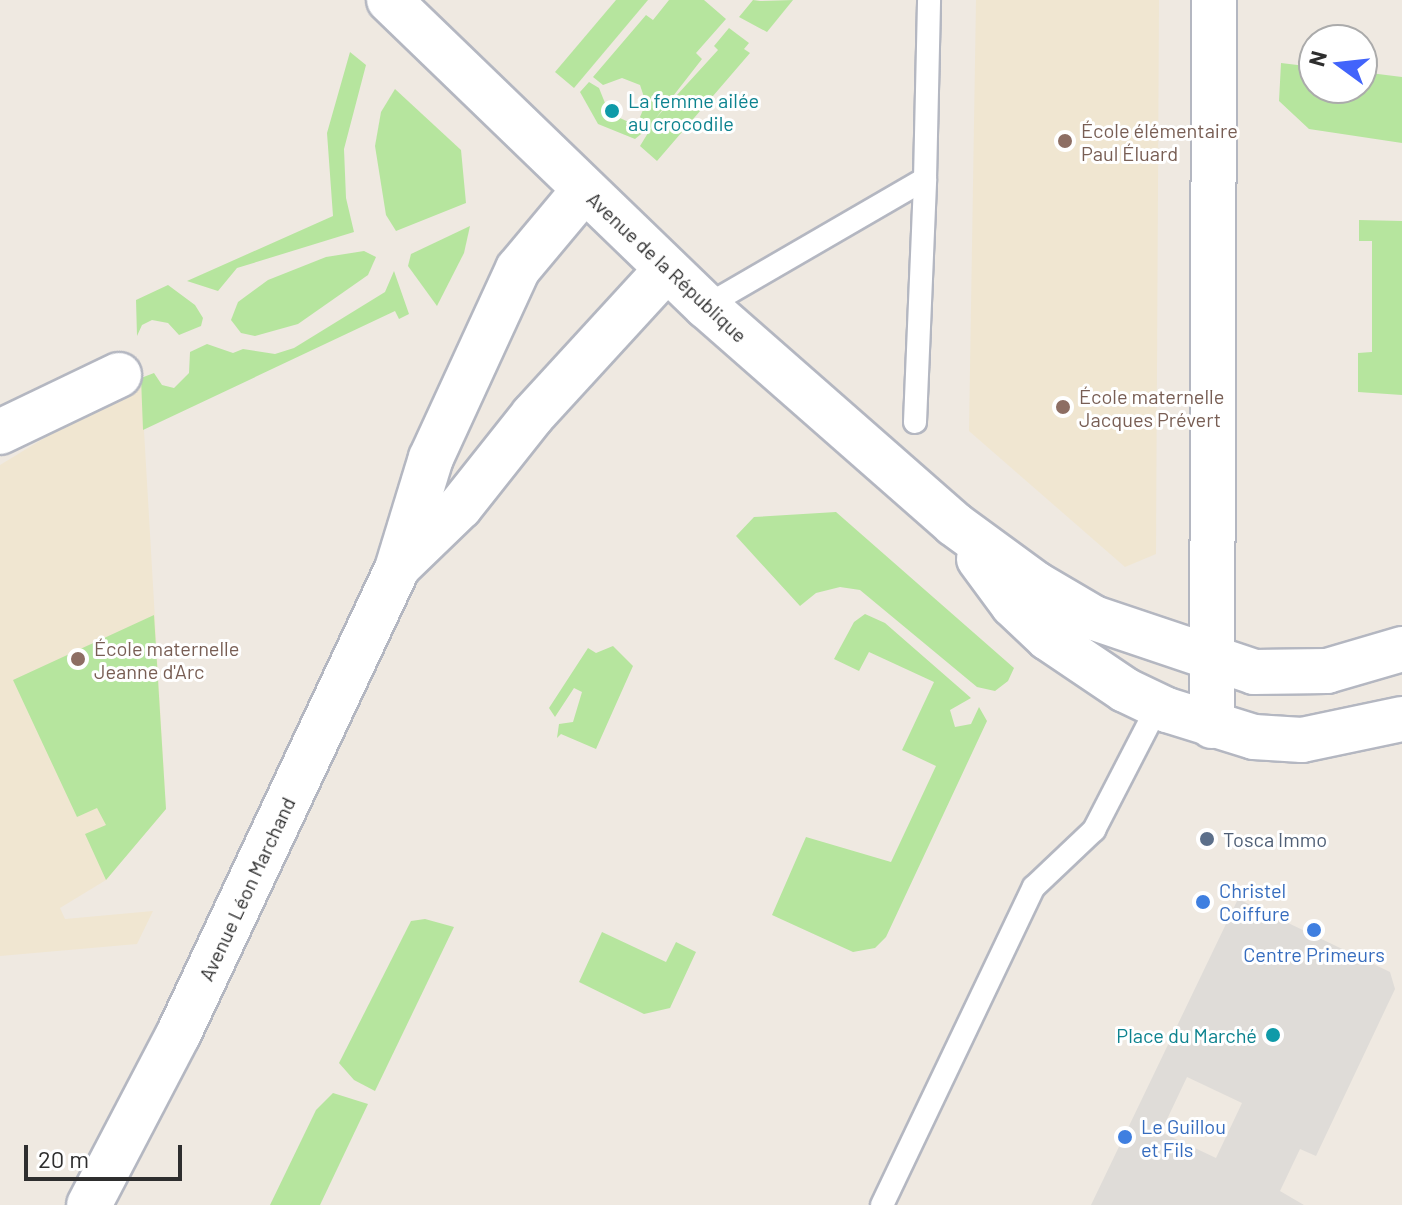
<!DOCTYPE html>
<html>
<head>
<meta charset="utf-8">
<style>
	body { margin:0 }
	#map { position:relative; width:1402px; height:1205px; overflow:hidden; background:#efe9e1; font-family:Barlow,sans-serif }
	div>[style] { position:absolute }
	.education>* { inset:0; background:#f0e6d1 }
	.green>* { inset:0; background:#b6e59e }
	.plaza>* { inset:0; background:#dfdcd8 }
	.roads { filter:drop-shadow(2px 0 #b4b7c1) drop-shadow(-2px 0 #b4b7c1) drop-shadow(0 2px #b4b7c1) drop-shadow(0 -2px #b4b7c1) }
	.lane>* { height:22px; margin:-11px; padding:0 11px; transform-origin:11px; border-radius:11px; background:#fff }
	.street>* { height:44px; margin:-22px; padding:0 22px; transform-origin:22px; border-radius:22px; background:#fff }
	.secondary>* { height:44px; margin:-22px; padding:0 22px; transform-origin:22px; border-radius:22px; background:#fff }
	.dots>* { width:22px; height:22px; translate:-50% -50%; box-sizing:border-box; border:4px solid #fff; border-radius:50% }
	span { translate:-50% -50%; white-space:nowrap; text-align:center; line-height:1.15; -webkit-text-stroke:6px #fff; paint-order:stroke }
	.culture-label { font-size:20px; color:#0d838f }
	.left { translate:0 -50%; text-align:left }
	.right { translate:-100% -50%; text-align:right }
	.education-label { font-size:20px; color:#785e54 }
	.street-label { font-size:20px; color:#2e2e2e }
	.service-label { font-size:20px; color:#4e5e75 }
	.shop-label { font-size:20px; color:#366cbe }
	.north { position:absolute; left:1298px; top:24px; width:80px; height:80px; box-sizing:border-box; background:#fff; border:2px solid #ababab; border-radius:50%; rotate:285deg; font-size:22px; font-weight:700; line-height:32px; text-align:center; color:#2e2e2e }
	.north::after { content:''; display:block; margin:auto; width:28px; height:36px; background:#4264fb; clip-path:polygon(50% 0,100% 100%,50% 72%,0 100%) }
	.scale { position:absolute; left:24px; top:1145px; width:158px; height:36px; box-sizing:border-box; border:4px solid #2e2e2e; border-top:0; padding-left:10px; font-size:24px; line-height:28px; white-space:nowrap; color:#2e2e2e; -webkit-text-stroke:6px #fff; paint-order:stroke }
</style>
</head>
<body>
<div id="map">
	<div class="education">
		<div style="clip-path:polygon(976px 0,1159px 0,1156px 554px,1125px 567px,969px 431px)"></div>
		<div style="clip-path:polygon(141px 379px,166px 809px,106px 880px,60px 908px,65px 919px,153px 911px,137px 944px,0 956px,0 465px)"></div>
	</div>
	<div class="green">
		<div style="clip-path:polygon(616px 0,648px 0,574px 88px,555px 72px)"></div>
		<div style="clip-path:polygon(669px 0,704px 0,726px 19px,696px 53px,702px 59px,656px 118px,718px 50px,714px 46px,729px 28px,749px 43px,744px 49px,750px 53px,657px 161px,640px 146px,651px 128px,640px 117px,646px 103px,640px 85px,622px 78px,603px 85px,593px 77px,646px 15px,653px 20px)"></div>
		<div style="clip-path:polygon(753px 0,760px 1px,793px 0,767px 32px,739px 17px)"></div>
		<div style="clip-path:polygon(350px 52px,366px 65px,344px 149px,346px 198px,354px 232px,237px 268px,218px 291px,187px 281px,333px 216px,327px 133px)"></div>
		<div style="clip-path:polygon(1281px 63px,1314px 67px,1314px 88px,1362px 88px,1362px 72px,1402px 77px,1402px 143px,1309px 129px,1279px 101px)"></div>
		<div style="clip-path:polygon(589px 82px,599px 88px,609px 113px,646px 130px,635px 139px,598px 124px,580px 92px)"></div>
		<div style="clip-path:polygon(395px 89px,461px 150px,466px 203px,396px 231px,386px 215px,375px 146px,381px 112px)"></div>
		<div style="clip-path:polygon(1359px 220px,1402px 221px,1402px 395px,1358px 392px,1358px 353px,1372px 352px,1372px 241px,1359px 241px)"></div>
		<div style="clip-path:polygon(470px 226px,464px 253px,437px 306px,408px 266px,411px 254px)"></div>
		<div style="clip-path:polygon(364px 251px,376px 257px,368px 275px,298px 324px,255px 336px,241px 333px,231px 320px,238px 302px,268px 280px,326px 257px)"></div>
		<div style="clip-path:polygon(394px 271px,409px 314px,399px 319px,395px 311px,143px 430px,141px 378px,154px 373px,162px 385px,174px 388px,189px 373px,190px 352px,207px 344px,233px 353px,243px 349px,275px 354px,294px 348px,385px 292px)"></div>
		<div style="clip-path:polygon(168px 285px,195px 305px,203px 318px,201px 326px,179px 335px,168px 323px,152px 320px,142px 325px,137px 336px,136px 300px)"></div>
		<div style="clip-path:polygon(836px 512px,1014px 668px,1008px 681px,995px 691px,977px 687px,860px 590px,840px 587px,816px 593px,800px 606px,736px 536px,754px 517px)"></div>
		<div style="clip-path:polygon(865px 614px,885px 623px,971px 698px,950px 710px,955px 727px,971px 724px,979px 707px,987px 721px,886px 937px,875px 948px,853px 952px,772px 915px,806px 837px,891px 862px,936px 766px,902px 750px,934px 682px,869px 652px,859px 671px,834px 659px,854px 622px)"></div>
		<div style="clip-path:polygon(154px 615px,166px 809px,106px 880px,85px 834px,106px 825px,97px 808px,77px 817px,13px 680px)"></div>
		<div style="clip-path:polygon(613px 646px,633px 666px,596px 749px,561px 734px,557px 738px,559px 724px,573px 722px,582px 692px,574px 688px,555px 717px,549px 708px,588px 648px,596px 653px)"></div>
		<div style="clip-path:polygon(425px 919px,454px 927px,375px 1091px,354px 1080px,339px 1063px,411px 921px)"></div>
		<div style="clip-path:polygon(602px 932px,666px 962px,676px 942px,696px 952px,670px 1008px,644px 1014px,579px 982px)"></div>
		<div style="clip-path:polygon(333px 1093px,368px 1104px,320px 1205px,270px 1205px,316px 1110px)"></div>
	</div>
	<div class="plaza">
		<div style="clip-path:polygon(evenodd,1238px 899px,1390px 972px,1395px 989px,1316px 1156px,1300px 1149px,1280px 1191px,1304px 1205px,1091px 1205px,1238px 899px,1187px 1077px,1242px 1103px,1216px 1158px,1161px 1132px,1187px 1077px)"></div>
	</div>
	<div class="roads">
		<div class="lane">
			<div style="left:706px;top:306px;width:253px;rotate:-30.1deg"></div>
			<div style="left:925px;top:179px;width:179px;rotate:-88.7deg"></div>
			<div style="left:915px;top:422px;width:243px;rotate:-87.6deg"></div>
			<div style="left:882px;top:1205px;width:352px;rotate:-64.5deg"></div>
			<div style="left:1034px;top:887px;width:83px;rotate:-43.5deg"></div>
			<div style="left:1094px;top:830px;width:140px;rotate:-62.7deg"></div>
		</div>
		<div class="street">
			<div style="left:0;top:432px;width:132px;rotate:-25.6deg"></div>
		</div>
		<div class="secondary">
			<div style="left:389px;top:0;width:441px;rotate:44deg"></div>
			<div style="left:706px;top:306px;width:330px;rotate:41.3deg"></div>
			<div style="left:954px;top:524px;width:102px;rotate:36.2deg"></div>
			<div style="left:1036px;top:584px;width:67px;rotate:30.4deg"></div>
			<div style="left:1094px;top:618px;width:169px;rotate:18.6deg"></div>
			<div style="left:1254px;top:672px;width:73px;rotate:-0.8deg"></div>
			<div style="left:1327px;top:671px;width:78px;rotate:-16.3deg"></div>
			<div style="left:979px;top:559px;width:57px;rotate:53.5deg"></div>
			<div style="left:1013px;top:605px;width:48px;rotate:43.3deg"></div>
			<div style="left:1048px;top:638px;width:93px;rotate:34deg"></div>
			<div style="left:1125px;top:690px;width:47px;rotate:25.5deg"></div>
			<div style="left:1167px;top:710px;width:91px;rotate:17.2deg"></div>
			<div style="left:1254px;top:737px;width:48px;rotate:3.6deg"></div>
			<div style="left:1302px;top:740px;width:102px;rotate:-11.9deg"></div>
			<div style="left:401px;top:564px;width:82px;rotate:-44deg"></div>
			<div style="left:460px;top:507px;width:117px;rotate:-51.6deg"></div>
			<div style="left:533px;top:415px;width:198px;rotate:-47.5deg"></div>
			<div style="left:1212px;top:726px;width:726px;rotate:-89.84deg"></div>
			<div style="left:89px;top:1205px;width:192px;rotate:-62.4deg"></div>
			<div style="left:178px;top:1035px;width:515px;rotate:-64.83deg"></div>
			<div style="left:397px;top:569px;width:116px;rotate:-73deg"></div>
			<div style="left:431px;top:458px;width:208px;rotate:-65.3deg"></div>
			<div style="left:518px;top:269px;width:103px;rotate:-50.1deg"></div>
		</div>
	</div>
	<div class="dots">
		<div style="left:612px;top:111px;background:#0f9aa8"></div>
		<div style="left:1065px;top:141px;background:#8d6e63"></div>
		<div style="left:1063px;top:407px;background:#8d6e63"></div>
		<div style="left:78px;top:659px;background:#8d6e63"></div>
		<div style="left:1207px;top:839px;background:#5c6f8a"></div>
		<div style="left:1203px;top:902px;background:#3f7fe0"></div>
		<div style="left:1314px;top:930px;background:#3f7fe0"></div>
		<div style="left:1273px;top:1035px;background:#0f9aa8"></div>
		<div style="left:1125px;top:1137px;background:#3f7fe0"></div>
	</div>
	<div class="culture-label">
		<span class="left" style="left:628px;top:112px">La femme ailée<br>au crocodile</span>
		<span class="right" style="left:1257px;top:1035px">Place du Marché</span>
	</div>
	<div class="education-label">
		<span class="left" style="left:1081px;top:142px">École élémentaire<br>Paul Éluard</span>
		<span class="left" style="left:1079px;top:408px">École maternelle<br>Jacques Prévert</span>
		<span class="left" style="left:94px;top:660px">École maternelle<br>Jeanne d'Arc</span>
	</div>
	<div class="street-label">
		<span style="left:667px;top:267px;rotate:43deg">Avenue de la République</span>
		<span style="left:247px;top:889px;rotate:-65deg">Avenue Léon Marchand</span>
	</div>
	<div class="service-label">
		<span class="left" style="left:1223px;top:839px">Tosca Immo</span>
	</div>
	<div class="shop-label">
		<span class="left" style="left:1219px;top:902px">Christel<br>Coiffure</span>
		<span style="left:1314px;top:954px">Centre Primeurs</span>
		<span class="left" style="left:1141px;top:1138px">Le Guillou<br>et Fils</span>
	</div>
	<div class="north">N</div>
	<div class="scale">20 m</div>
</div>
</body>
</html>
